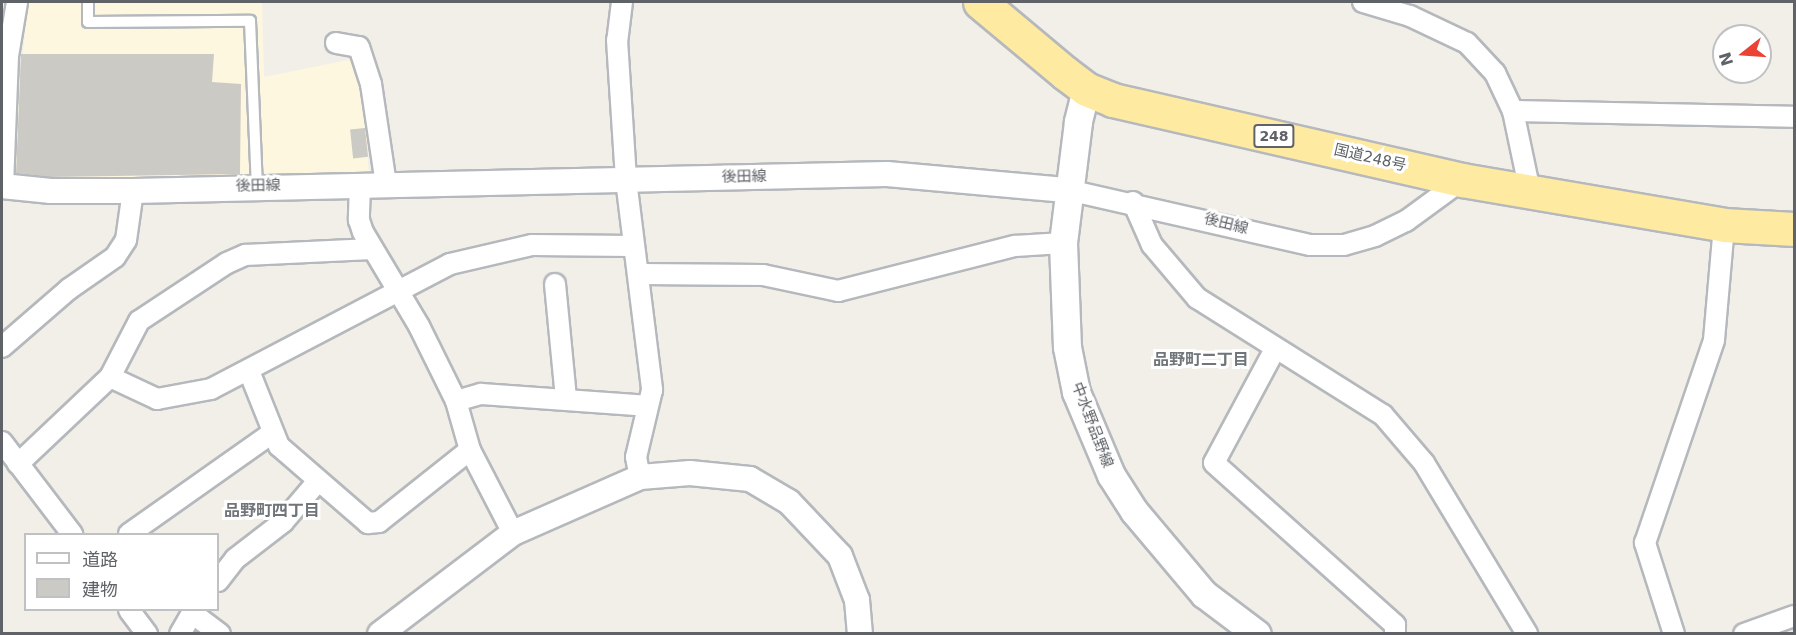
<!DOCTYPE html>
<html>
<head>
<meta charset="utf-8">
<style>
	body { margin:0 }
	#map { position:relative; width:1796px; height:635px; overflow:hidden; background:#f1efe8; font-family:"DejaVu Sans","Noto Sans JP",sans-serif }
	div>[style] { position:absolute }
	.commercial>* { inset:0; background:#fef7e0 }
	.building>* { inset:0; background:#cccac5; transform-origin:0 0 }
	.roads { filter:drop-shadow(2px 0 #b5b8bc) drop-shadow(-2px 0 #b5b8bc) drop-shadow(0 2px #b5b8bc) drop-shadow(0 -2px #b5b8bc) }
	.service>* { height:10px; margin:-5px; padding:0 5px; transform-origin:5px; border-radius:5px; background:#fff }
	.minor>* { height:20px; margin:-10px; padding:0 10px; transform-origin:10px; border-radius:10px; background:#fff }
	.tertiary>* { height:24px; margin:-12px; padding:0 12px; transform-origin:12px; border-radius:12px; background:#fff }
	.secondary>* { height:27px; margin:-13.5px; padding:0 13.5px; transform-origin:13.5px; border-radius:13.5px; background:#fff }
	.trunk>* { height:33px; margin:-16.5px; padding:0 16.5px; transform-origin:16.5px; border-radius:16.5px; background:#feeaa1 }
	span { translate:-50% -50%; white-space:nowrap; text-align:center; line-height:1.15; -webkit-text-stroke:6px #fff; paint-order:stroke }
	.shield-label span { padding:2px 4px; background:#fff; border:2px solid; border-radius:4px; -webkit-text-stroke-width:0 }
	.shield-label { font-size:14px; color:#5f6368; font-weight:700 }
	.street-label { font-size:15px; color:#5f6368 }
	.neighbourhood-label { font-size:16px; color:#70757a; font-weight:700 }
	.frame { position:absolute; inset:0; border:3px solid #5f6368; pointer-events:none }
	.legend { position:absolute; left:24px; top:533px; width:195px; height:78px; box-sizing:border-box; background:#fff; border:2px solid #bfc1c3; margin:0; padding:8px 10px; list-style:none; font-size:18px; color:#5f6368 }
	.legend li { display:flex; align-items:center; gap:12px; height:30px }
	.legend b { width:30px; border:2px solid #bfc1c3 }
	.north { position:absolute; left:1712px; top:24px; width:60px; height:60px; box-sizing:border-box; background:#fff; border:2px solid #bfc1c3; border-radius:50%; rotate:253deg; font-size:16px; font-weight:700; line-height:24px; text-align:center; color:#5f6368 }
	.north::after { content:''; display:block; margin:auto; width:21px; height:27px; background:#ea4335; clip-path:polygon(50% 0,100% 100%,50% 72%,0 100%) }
</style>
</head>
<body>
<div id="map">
	<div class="commercial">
		<div style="clip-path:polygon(28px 2px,262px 2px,264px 77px,353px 59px,364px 86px,369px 180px,10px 181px)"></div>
	</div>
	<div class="building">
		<div style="clip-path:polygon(21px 54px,214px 54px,212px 82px,241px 84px,240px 174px,52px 177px,16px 173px)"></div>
		<div style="left:365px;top:128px;width:29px;height:15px;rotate:84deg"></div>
	</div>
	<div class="roads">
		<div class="service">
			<div style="left:88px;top:2px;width:20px;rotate:90deg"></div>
			<div style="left:88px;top:22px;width:162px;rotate:-0.4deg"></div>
			<div style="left:250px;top:21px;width:164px;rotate:87.6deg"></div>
		</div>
		<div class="minor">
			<div style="left:622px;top:2px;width:38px;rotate:97deg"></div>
			<div style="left:617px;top:40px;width:140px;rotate:86.3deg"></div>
			<div style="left:626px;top:180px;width:212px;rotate:82.9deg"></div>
			<div style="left:652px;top:390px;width:69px;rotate:103.4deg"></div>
			<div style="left:636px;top:457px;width:20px;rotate:79deg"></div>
			<div style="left:1363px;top:2px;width:49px;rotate:16.6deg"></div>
			<div style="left:1410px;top:16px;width:63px;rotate:25.3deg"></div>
			<div style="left:1467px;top:43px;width:41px;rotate:47deg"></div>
			<div style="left:1495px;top:73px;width:42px;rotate:64.7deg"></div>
			<div style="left:1513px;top:111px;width:83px;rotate:78.1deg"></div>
			<div style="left:336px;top:43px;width:23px;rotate:10deg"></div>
			<div style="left:359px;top:47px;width:39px;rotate:72deg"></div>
			<div style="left:371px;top:84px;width:101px;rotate:81.5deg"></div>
			<div style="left:1513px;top:111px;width:281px;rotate:1.2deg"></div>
			<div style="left:360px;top:185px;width:35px;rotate:92deg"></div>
			<div style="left:359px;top:220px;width:13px;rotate:72deg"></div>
			<div style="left:363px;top:232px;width:109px;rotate:59.2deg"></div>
			<div style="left:419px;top:326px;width:84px;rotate:63.7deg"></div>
			<div style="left:456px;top:401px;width:51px;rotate:74.1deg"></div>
			<div style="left:470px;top:450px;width:93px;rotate:62.6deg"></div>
			<div style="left:3px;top:186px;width:130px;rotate:-87.8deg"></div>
			<div style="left:8px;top:56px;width:55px;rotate:-80.5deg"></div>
			<div style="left:1068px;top:190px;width:248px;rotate:12.8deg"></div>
			<div style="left:1310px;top:245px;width:34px"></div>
			<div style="left:1344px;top:245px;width:32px;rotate:-16deg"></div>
			<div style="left:1375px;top:236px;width:34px;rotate:-26deg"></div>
			<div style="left:1406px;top:221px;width:69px;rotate:-36.2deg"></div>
			<div style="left:1133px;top:202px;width:47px;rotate:66.2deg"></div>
			<div style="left:1152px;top:245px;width:70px;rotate:49.7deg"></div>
			<div style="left:1197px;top:298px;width:220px;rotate:32.2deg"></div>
			<div style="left:1383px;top:415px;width:63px;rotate:49.5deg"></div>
			<div style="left:1424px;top:463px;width:200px;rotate:58.9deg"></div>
			<div style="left:639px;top:274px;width:124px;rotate:0.5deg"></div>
			<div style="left:763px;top:275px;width:77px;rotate:12deg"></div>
			<div style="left:838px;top:291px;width:183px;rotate:-14.3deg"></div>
			<div style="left:1015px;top:246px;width:48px;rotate:-3.6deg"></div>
			<div style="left:555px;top:284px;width:115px;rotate:84.5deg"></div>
			<div style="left:2px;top:347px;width:89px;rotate:-40.9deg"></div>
			<div style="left:69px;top:289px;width:56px;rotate:-34.8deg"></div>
			<div style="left:115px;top:257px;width:20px;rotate:-57deg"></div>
			<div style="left:126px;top:240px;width:49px;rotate:-81.9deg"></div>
			<div style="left:1275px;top:349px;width:129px;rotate:118.2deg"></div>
			<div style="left:1214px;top:463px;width:243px;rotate:41.8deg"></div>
			<div style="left:1395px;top:625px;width:9px;rotate:90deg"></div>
			<div style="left:249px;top:371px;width:81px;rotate:68.2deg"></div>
			<div style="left:279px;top:446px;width:118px;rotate:40.9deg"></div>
			<div style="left:368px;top:523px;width:11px;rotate:-5deg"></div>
			<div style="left:379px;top:522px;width:116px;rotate:-38.4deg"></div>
			<div style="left:110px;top:377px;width:52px;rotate:25.1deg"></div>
			<div style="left:157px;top:399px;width:55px;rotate:-10.5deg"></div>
			<div style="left:211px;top:389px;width:270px;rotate:-27.6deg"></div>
			<div style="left:450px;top:264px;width:84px;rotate:-13deg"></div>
			<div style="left:532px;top:245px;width:101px;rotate:0.6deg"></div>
			<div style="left:456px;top:401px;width:26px;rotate:-16deg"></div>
			<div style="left:481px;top:394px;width:166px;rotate:4.1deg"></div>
			<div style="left:2px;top:442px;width:116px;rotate:52.7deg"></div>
			<div style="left:18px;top:464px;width:127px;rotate:-43.4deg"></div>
			<div style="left:110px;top:377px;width:63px;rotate:-62.6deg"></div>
			<div style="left:139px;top:321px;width:105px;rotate:-33.4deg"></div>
			<div style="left:227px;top:263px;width:20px;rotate:-24deg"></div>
			<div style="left:245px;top:255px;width:127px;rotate:-2.7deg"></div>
			<div style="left:129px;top:534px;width:174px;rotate:-35.2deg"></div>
			<div style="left:218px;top:581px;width:28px;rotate:-52deg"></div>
			<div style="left:235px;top:559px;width:61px;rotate:-37.6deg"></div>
			<div style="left:283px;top:522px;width:52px;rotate:-49.6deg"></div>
			<div style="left:129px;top:610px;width:30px;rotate:53deg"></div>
			<div style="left:192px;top:613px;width:35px;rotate:37deg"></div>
			<div style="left:180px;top:634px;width:28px;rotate:-60deg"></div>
			<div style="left:1674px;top:634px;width:96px;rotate:-107.7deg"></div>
			<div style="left:1645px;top:543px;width:214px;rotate:-71.2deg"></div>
			<div style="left:1714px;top:340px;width:115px;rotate:-85deg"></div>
			<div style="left:1744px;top:634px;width:53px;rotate:-19.8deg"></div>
		</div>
		<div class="tertiary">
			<div style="left:2px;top:186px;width:49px;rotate:5.8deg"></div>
			<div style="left:51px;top:191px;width:82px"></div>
			<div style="left:133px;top:191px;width:754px;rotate:-1.29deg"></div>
			<div style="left:887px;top:174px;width:182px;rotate:5.1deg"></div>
			<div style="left:380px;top:634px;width:167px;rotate:-37.2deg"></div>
			<div style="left:513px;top:533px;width:139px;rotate:-23.8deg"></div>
			<div style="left:640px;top:477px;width:50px;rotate:-4.6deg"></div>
			<div style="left:690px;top:473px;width:60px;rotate:5.7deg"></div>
			<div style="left:750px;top:479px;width:45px;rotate:30.5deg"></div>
			<div style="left:789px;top:502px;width:74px;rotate:46.6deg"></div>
			<div style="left:840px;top:556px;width:47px;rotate:68.9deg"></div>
			<div style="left:857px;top:600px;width:34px;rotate:85deg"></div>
		</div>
		<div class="secondary">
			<div style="left:1086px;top:89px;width:34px;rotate:104deg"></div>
			<div style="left:1078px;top:122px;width:122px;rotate:97.1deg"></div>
			<div style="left:1063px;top:243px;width:104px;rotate:87.8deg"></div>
			<div style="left:1067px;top:347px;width:46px;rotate:78.7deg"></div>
			<div style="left:1076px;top:392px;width:90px;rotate:67.1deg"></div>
			<div style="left:1111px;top:475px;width:43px;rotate:57.4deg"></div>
			<div style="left:1134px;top:511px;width:109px;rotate:49.9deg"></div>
			<div style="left:1204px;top:594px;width:66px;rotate:37deg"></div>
		</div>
		<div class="trunk">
			<div style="left:980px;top:2px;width:111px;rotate:39.9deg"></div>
			<div style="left:1065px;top:73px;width:26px;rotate:37deg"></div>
			<div style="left:1086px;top:89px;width:29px;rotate:22deg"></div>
			<div style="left:1113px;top:100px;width:358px;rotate:12.9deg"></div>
			<div style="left:1462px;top:180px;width:266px;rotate:9.7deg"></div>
			<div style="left:1724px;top:225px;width:70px;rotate:3.3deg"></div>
		</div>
	</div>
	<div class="shield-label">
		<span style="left:1274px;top:136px">248</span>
	</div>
	<div class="street-label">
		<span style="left:1370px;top:158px;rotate:13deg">国道248号</span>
		<span style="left:744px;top:177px;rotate:-1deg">後田線</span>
		<span style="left:258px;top:186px;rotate:-1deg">後田線</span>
		<span style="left:1226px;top:224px;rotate:14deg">後田線</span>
		<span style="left:1092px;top:425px;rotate:69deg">中水野品野線</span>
	</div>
	<div class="neighbourhood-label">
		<span style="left:1201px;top:360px">品野町二丁目</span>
		<span style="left:272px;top:511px">品野町四丁目</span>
	</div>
	<div class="frame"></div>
	<ul class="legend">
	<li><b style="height:8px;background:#fff"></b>道路</li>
	<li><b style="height:16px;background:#cccac5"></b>建物</li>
	</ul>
	<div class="north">N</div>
</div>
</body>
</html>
